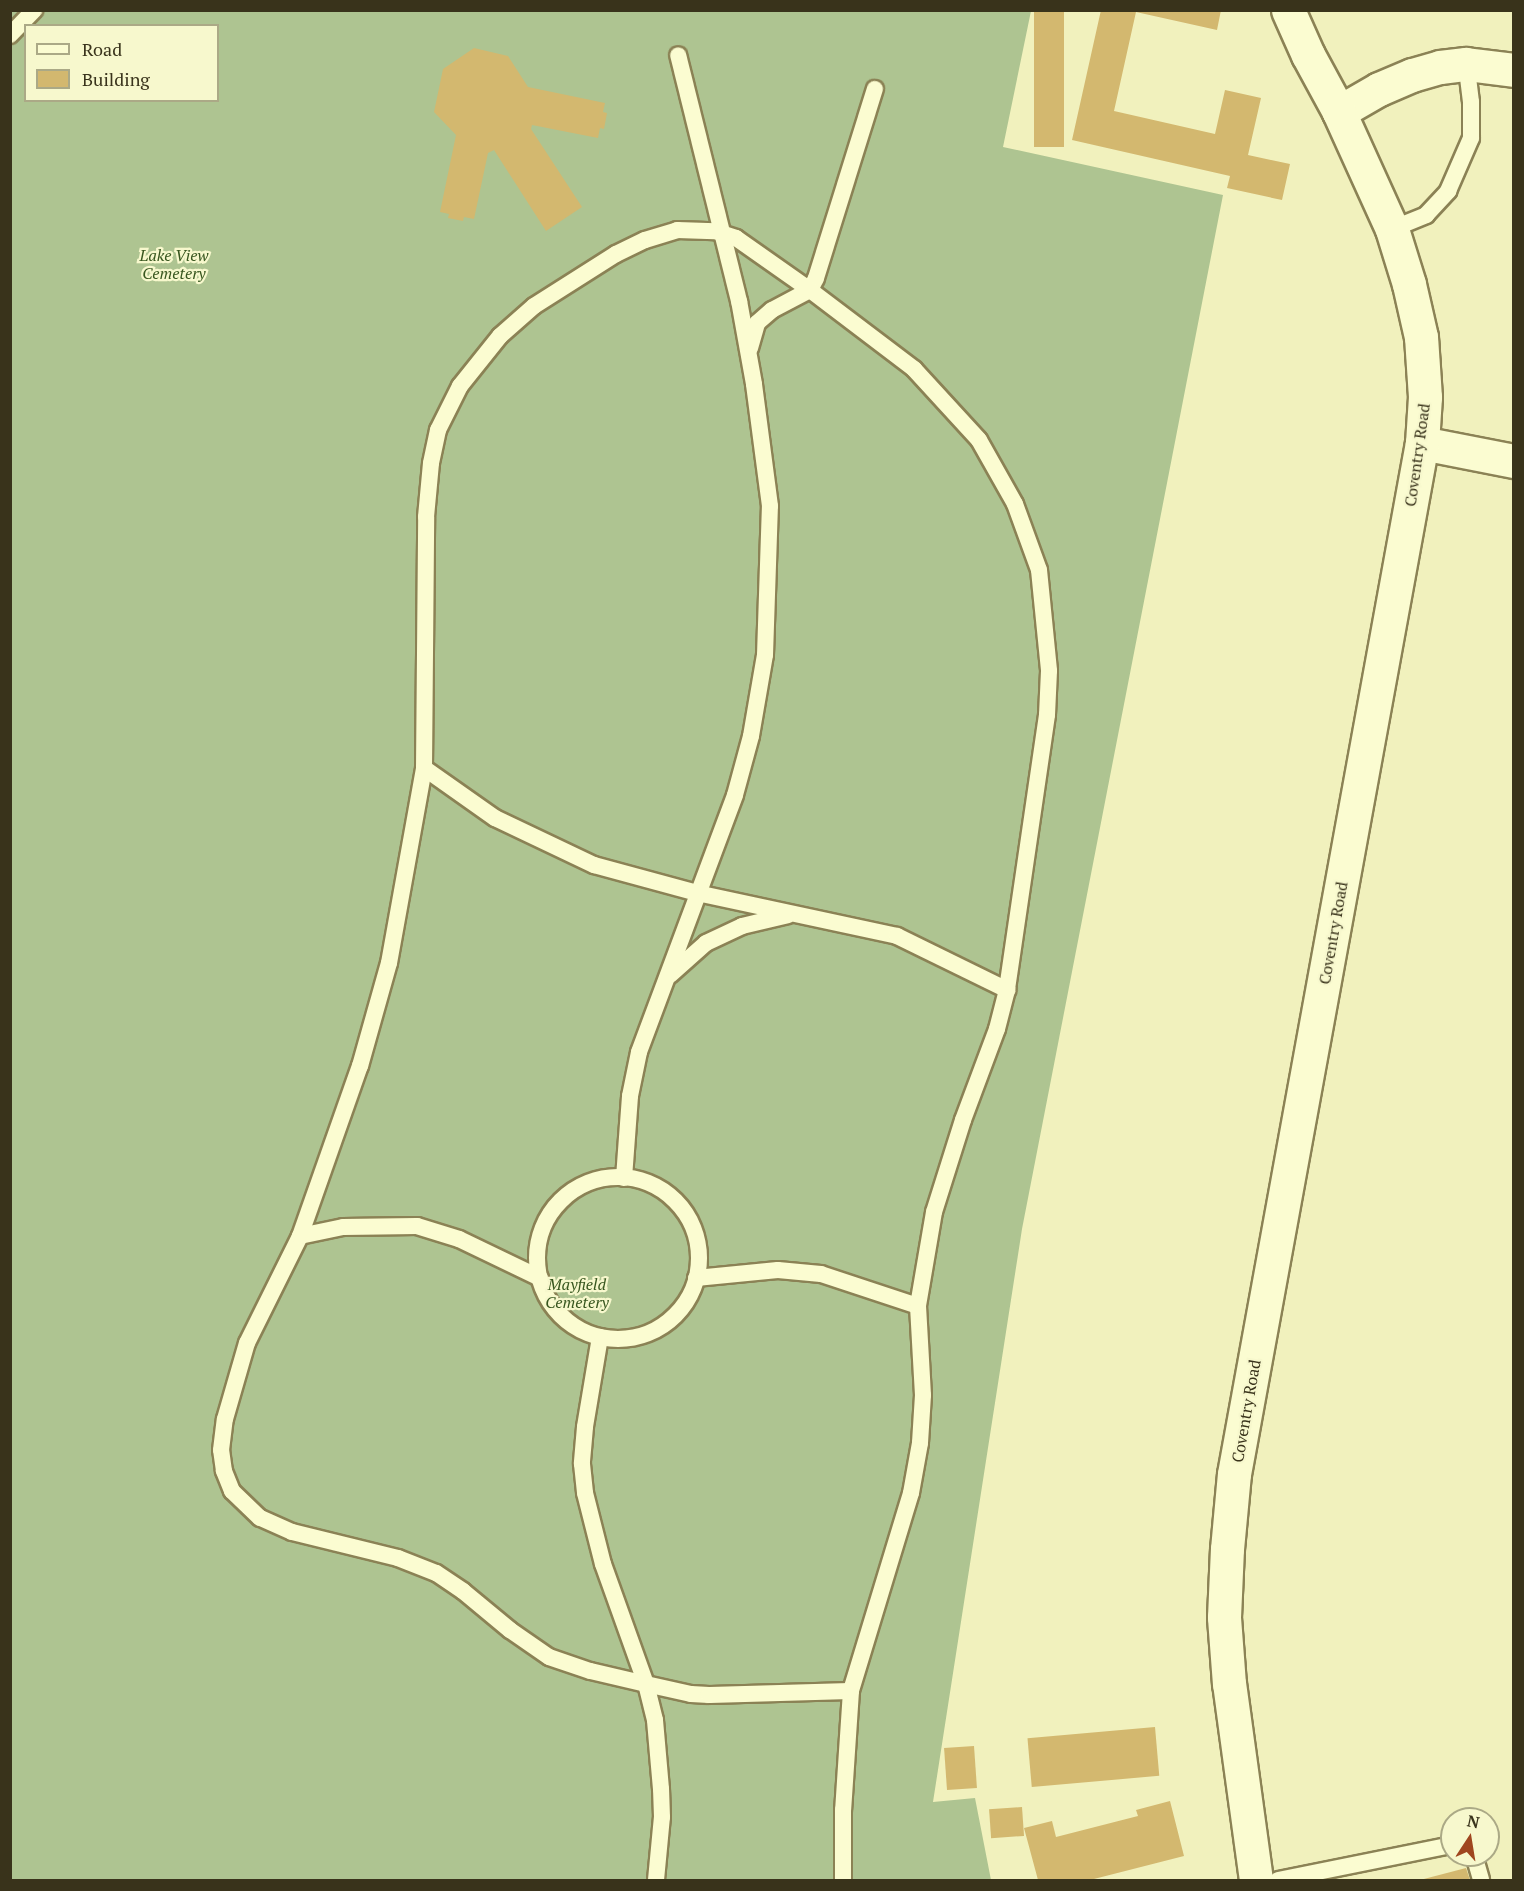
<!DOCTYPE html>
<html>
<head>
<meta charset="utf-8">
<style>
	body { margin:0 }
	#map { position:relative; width:1524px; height:1891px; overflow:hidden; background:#f1f1bd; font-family:"PT Serif",serif }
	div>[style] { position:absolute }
	.cemetery>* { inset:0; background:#aec491 }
	.building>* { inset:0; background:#d3b86f; transform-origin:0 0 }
	.roads { filter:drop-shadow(2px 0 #8b8255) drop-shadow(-2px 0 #8b8255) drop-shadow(0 2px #8b8255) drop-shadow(0 -2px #8b8255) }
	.service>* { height:16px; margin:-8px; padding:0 8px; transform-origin:8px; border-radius:8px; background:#fbfcd1 }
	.service>.ring { margin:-8px; padding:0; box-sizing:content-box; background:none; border:16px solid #fbfcd1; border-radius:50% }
	.minor>* { height:33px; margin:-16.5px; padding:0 16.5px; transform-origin:16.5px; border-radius:16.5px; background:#fbfcd1 }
	.tertiary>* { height:33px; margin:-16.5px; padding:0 16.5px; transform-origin:16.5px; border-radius:16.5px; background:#fbfcd1 }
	span { translate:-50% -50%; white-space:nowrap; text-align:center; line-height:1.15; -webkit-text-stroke:4.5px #f7f8cd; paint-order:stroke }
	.park-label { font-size:16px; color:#38571f; font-style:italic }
	.street-label { font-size:16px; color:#39331b }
	.frame { position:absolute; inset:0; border:12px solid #39331b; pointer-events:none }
	.legend { position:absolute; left:24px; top:24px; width:195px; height:78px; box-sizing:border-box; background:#f7f8cd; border:2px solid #aba986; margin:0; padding:8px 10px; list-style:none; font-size:18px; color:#39331b }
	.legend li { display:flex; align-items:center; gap:12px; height:30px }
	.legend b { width:30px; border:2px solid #aba986 }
	.north { position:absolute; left:1440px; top:1807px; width:60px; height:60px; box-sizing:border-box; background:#f7f8cd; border:2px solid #aba986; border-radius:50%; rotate:12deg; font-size:16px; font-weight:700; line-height:24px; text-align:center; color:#39331b }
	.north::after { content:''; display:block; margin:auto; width:21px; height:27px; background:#9f461f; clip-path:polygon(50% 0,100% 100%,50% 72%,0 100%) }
</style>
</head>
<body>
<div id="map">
	<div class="cemetery">
		<div style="clip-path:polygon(evenodd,11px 11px,1031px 11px,1003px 147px,1223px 195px,1022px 1229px,933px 1802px,975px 1798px,991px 1880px,11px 1880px,11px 11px,26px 26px,218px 26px,218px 100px,26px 100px,26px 26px)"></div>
	</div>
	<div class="building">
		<div style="left:1034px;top:10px;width:30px;height:137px"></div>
		<div style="clip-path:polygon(1101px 10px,1221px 10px,1217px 30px,1136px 12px,1114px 111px,1215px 134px,1225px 90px,1261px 98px,1248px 155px,1290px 164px,1282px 200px,1227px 188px,1230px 176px,1072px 140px)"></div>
		<div style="clip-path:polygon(474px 48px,508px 56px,528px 87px,605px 103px,603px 112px,607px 113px,604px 129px,600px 128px,598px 138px,532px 125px,531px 129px,582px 207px,546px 231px,494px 150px,488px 153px,474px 219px,464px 217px,463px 221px,448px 218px,449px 214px,440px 212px,456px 135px,434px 112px,443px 69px)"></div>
		<div style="left:1155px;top:1727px;width:49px;height:128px;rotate:85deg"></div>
		<div style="left:974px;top:1746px;width:42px;height:30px;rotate:86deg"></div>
		<div style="clip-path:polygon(1170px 1801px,1184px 1856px,1090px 1880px,1038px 1880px,1024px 1828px,1052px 1821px,1056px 1837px,1138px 1816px,1136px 1810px)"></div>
		<div style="left:1022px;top:1807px;width:29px;height:33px;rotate:86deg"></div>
		<div style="clip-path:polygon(1466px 1868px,1470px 1880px,1420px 1880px)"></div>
	</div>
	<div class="roads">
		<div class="service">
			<div style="left:10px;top:35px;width:35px;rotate:-46deg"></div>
			<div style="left:1392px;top:229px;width:37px;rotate:-22deg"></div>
			<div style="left:1426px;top:215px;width:33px;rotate:-47deg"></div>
			<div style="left:1448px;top:191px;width:58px;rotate:-66.5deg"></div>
			<div style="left:1471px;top:138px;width:36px;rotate:-90deg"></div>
			<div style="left:1471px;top:102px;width:38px;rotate:-97deg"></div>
			<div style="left:750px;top:348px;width:26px;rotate:-74deg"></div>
			<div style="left:757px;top:323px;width:20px;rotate:-41deg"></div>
			<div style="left:772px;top:310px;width:43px;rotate:-27.8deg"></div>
			<div style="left:810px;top:290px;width:13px;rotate:-63deg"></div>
			<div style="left:816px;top:278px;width:198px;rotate:-72.7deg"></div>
			<div style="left:424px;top:768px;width:87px;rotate:35.2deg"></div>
			<div style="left:495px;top:818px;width:110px;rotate:25.4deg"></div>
			<div style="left:594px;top:865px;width:107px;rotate:15.2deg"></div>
			<div style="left:697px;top:893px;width:205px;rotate:12.1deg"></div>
			<div style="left:897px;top:936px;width:123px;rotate:26.1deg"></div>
			<div style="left:670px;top:975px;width:48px;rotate:-41.6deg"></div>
			<div style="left:706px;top:943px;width:40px;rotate:-25deg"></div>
			<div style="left:742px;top:926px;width:47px;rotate:-13.4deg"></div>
			<div class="ring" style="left:537px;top:1177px;width:146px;height:146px"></div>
			<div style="left:624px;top:1178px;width:82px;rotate:-85.8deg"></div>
			<div style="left:630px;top:1096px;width:45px;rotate:-78.4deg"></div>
			<div style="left:639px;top:1052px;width:274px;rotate:-69.5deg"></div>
			<div style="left:735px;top:795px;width:61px;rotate:-74.8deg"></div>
			<div style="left:751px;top:736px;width:82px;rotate:-80.2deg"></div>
			<div style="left:765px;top:655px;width:149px;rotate:-88.1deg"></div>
			<div style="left:770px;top:506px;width:123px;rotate:-97.5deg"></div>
			<div style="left:754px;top:384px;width:84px;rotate:-100.2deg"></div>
			<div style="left:739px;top:301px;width:253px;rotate:-103.9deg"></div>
			<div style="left:300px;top:1236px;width:44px;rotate:-11.8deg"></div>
			<div style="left:343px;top:1227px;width:74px;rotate:-0.8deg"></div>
			<div style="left:417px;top:1226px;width:44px;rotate:17.2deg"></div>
			<div style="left:459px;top:1239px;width:90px;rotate:25.7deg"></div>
			<div style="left:696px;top:1278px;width:82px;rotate:-5.6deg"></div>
			<div style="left:778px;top:1270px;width:43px;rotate:5.3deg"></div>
			<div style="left:821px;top:1274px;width:102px;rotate:18.3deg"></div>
			<div style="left:600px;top:1337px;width:91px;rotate:99.5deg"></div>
			<div style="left:585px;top:1427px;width:37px;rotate:95deg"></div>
			<div style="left:582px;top:1464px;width:29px;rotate:84deg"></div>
			<div style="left:585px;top:1493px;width:73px;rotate:75.8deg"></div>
			<div style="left:603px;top:1564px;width:127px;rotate:70.3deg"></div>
			<div style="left:646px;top:1684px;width:46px;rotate:12.5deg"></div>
			<div style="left:691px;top:1694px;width:18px;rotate:3deg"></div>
			<div style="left:709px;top:1695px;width:142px;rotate:-1.6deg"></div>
			<div style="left:1474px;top:1855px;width:26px;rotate:74deg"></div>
			<div style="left:656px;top:1880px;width:63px;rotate:-84.6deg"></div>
			<div style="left:662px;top:1817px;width:28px;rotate:-92deg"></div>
			<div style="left:661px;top:1789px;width:69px;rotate:-95deg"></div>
			<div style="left:655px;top:1720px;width:37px;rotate:-104deg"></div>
			<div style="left:646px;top:1684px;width:57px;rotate:-166.9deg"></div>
			<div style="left:590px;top:1671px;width:43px;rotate:-161.1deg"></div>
			<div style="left:549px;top:1657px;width:47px;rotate:-145.3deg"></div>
			<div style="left:510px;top:1630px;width:61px;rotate:-140.3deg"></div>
			<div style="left:463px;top:1591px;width:32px;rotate:-146deg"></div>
			<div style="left:436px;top:1573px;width:41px;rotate:-158.5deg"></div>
			<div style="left:398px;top:1558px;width:109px;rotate:-166.2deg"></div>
			<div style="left:292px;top:1532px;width:35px;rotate:-156deg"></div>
			<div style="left:260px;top:1518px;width:39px;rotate:-136deg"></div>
			<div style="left:232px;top:1491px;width:22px;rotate:-112deg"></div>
			<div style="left:224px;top:1471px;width:21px;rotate:-98deg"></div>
			<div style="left:221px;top:1450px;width:31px;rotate:-83deg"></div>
			<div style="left:225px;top:1419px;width:79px;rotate:-73.9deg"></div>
			<div style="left:247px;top:1343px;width:119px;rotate:-63.6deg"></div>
			<div style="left:300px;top:1236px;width:180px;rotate:-70.6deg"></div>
			<div style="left:360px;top:1066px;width:107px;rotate:-74.3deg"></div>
			<div style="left:389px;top:963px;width:198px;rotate:-79.8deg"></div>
			<div style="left:424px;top:768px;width:251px;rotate:-89.5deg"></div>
			<div style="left:426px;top:517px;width:54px;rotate:-84.7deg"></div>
			<div style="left:431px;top:463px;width:34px;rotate:-78deg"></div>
			<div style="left:438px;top:430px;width:49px;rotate:-63.4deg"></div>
			<div style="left:460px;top:386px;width:64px;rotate:-51.3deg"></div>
			<div style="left:500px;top:336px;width:45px;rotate:-41.4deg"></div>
			<div style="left:534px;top:306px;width:97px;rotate:-32.4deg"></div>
			<div style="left:616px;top:254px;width:32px;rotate:-26deg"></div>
			<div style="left:645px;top:240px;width:34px;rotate:-17deg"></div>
			<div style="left:677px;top:230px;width:38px;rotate:2deg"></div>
			<div style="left:715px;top:231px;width:22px;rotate:18deg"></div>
			<div style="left:736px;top:238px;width:90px;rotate:35.1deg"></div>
			<div style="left:810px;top:290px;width:131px;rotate:37.2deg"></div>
			<div style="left:914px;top:369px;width:96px;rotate:47.5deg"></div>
			<div style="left:979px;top:440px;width:73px;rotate:60.6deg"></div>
			<div style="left:1015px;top:504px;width:70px;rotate:70deg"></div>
			<div style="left:1039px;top:570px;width:101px;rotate:84.3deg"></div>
			<div style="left:1049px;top:671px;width:44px;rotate:92.6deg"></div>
			<div style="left:1047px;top:715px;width:278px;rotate:98.3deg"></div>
			<div style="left:1007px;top:990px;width:40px;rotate:104.4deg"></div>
			<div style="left:997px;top:1029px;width:97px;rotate:110.5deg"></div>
			<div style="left:963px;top:1120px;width:96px;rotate:107.5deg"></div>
			<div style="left:934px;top:1212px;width:95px;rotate:99.7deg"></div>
			<div style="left:918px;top:1306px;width:89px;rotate:86.8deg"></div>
			<div style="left:923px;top:1395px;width:48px;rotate:93.6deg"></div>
			<div style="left:920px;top:1443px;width:51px;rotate:100.2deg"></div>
			<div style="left:911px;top:1493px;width:207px;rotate:106.9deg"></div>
			<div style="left:851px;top:1691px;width:119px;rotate:93.8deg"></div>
			<div style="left:843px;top:1810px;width:70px;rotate:90deg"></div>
			<div style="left:1278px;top:1880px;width:177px;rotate:-11.4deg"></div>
		</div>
		<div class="minor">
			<div style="left:1339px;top:112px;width:46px;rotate:-29.9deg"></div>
			<div style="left:1379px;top:89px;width:36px;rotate:-23deg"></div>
			<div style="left:1412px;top:75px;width:29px;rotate:-16deg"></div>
			<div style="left:1440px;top:67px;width:26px;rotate:-7deg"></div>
			<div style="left:1466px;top:64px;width:48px;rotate:7.1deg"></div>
			<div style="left:1422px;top:443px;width:94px;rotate:11.1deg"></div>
		</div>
		<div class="tertiary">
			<div style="left:1256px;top:1880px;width:198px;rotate:-97.8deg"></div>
			<div style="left:1229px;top:1684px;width:67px;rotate:-94.3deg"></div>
			<div style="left:1224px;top:1617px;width:68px;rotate:-87.5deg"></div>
			<div style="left:1227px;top:1549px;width:75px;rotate:-84.7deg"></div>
			<div style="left:1234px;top:1474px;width:1048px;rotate:-79.67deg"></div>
			<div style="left:1422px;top:443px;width:46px;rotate:-86.3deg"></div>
			<div style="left:1425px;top:397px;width:60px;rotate:-93.8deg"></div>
			<div style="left:1421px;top:337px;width:54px;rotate:-102.8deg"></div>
			<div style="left:1409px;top:284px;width:58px;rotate:-107.2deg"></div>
			<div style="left:1392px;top:229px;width:128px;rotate:-114.4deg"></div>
			<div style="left:1339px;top:112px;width:65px;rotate:-118.5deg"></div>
			<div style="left:1308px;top:55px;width:49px;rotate:-114deg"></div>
		</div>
	</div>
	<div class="park-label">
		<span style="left:174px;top:264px">Lake View<br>Cemetery</span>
		<span style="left:577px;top:1293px">Mayfield<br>Cemetery</span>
	</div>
	<div class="street-label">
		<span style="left:1417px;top:455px;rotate:-82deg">Coventry Road</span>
		<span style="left:1333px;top:933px;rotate:-80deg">Coventry Road</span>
		<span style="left:1246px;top:1411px;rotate:-80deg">Coventry Road</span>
	</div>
	<div class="frame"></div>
	<ul class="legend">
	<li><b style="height:8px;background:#fbfcd1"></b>Road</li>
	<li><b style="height:16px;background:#d3b86f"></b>Building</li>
	</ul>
	<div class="north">N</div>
</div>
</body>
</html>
